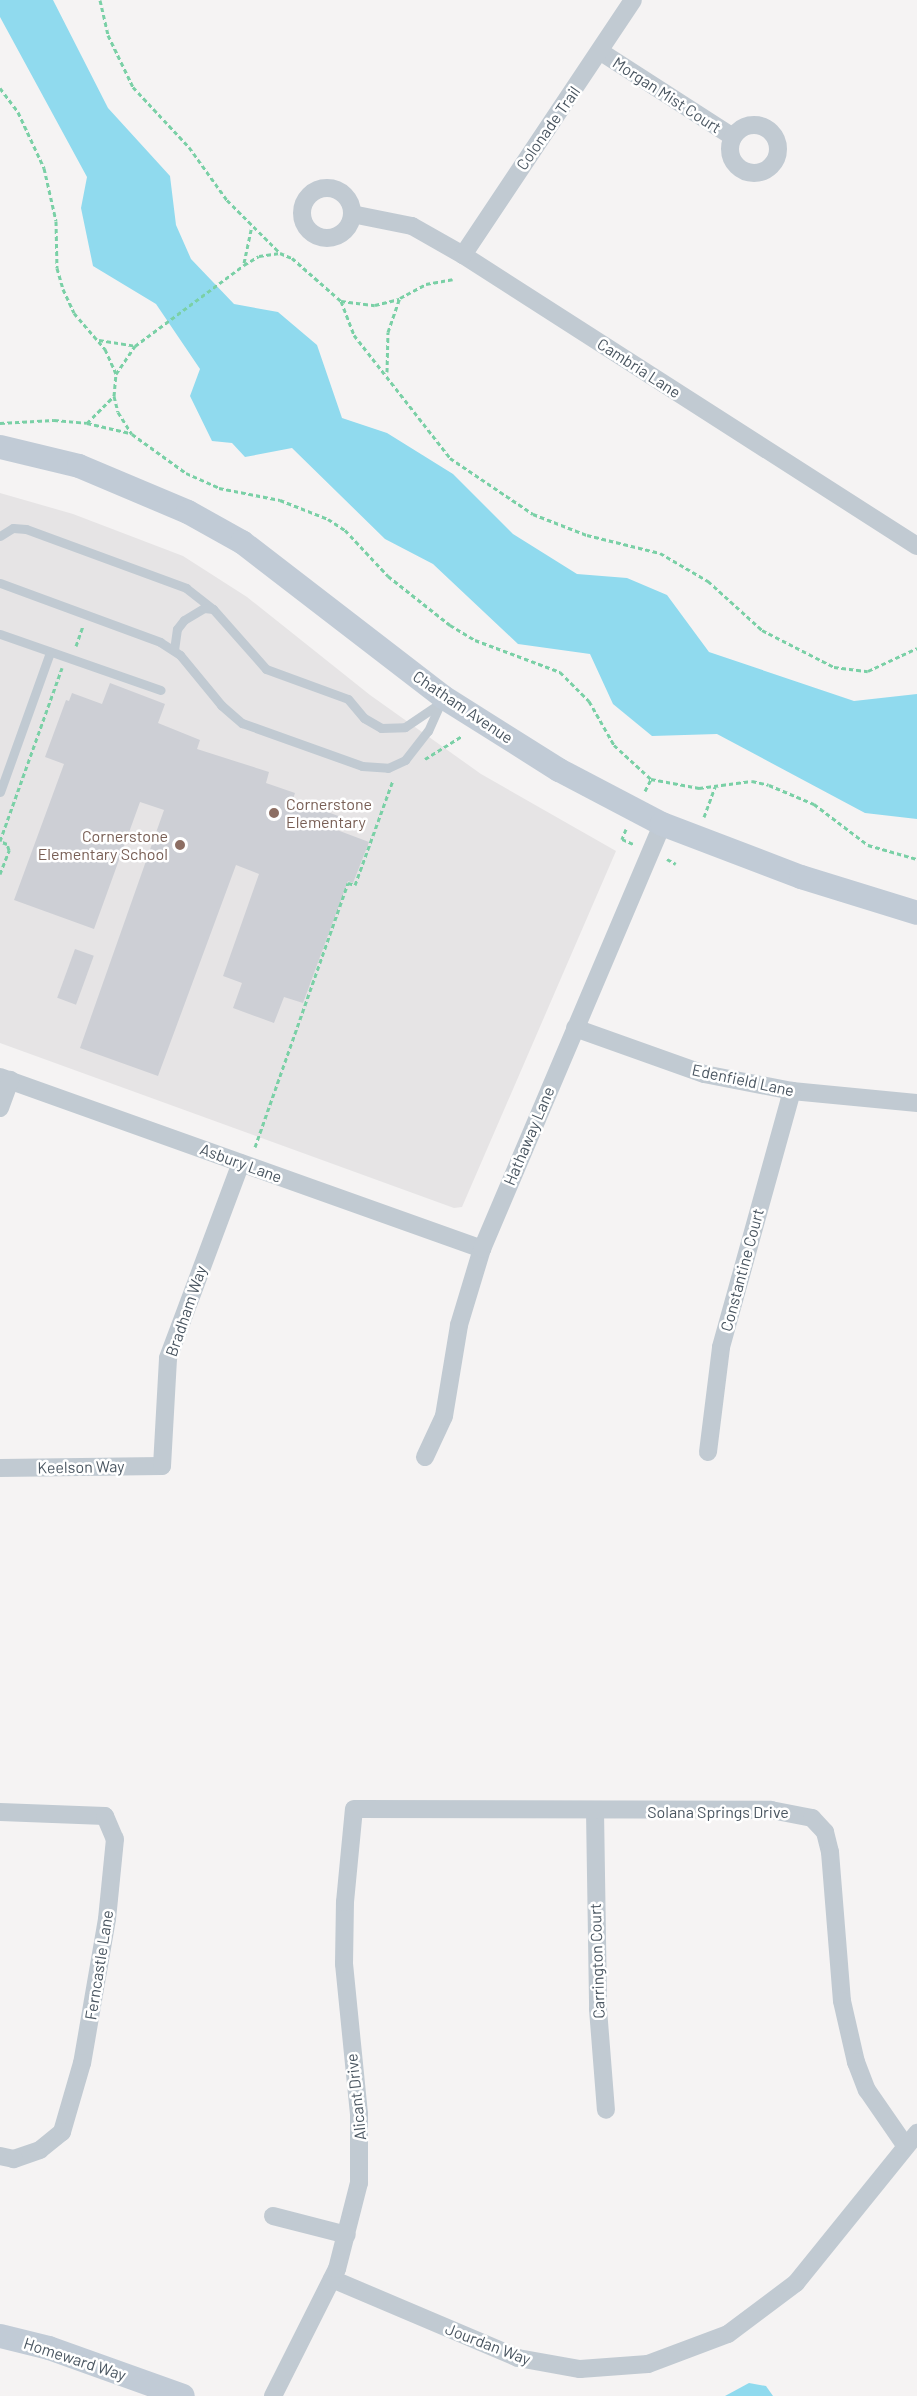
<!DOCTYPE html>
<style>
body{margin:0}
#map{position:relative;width:917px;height:2396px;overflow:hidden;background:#f5f3f3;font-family:Barlow,sans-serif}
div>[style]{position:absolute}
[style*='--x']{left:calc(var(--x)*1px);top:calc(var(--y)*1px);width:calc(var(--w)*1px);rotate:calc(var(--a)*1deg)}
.education>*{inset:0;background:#e6e4e5}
.water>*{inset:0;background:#90daee}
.building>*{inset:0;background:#cdcfd5;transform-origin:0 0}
.path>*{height:3px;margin-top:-1.5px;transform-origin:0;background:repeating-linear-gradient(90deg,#7ad0a6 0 4.5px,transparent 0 7.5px)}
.lane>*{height:9px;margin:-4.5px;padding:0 4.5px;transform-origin:4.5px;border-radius:4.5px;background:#c1cad2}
.street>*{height:18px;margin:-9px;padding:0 9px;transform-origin:9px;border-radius:9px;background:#c1cad2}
.street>.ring{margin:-9px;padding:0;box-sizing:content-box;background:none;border:18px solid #c1cad2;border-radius:50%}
.secondary>*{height:24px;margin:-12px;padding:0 12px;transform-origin:12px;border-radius:12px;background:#c1cbd6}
.dots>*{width:16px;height:16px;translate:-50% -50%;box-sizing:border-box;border:3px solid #fff;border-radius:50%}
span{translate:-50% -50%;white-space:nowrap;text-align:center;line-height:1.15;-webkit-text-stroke:5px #fff;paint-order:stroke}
.street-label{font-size:16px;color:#4a5661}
.education-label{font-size:16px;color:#785e54}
.left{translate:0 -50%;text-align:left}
.right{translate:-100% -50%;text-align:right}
</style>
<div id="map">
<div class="education">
<div style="clip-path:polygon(0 493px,73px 514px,183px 556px,247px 597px,370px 695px,481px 774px,616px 851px,462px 1207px,454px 1208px,0 1043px)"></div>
</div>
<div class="water">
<div style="clip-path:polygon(0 0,53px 0,108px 108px,170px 176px,176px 225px,191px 259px,234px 304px,278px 312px,317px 345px,342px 418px,387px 433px,453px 474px,513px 534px,577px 574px,627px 578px,667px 595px,709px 652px,854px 701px,917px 694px,917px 819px,865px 813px,717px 734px,652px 736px,613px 704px,590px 654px,518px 644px,433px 564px,385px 539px,292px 448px,245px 457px,232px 443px,212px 441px,190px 396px,200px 369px,156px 304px,93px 266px,81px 208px,87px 177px,0 17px)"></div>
<div style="clip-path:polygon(749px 2383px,766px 2386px,773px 2396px,725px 2396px)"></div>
</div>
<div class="building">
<div style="clip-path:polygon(110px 683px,165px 704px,158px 723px,200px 740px,197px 749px,269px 772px,266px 783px,295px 793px,293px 799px,341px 817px,337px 830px,369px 842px,353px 883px,348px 881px,303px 1003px,284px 997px,274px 1023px,233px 1008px,242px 983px,223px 976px,259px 874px,236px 865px,158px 1076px,80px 1048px,164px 810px,140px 802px,94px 929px,14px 900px,64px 764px,45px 757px,66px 700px,69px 701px,72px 693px,102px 704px)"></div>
<div style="left:75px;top:949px;width:20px;height:52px;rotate:20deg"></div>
</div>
<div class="path">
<div style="--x:100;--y:0;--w:36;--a:77"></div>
<div style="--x:108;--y:35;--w:58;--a:64.3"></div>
<div style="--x:133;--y:87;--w:82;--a:47"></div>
<div style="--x:189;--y:147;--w:65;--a:54.4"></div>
<div style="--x:227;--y:200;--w:75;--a:45"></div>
<div style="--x:0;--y:88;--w:30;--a:53"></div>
<div style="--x:18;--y:112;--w:62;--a:65.1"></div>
<div style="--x:44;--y:168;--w:54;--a:77.2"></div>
<div style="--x:56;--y:221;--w:47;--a:88.8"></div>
<div style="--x:57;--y:268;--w:22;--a:74"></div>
<div style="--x:63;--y:289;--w:26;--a:65"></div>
<div style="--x:74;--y:313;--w:48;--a:49.3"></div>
<div style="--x:105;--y:349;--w:27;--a:66"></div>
<div style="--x:244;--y:263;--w:35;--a:-78"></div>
<div style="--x:341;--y:301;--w:34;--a:7"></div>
<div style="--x:375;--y:305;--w:25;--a:-14"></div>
<div style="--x:99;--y:340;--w:36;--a:9"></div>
<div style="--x:387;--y:372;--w:40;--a:-88.6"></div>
<div style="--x:388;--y:332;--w:36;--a:-71"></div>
<div style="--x:400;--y:298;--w:30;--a:-28"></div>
<div style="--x:426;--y:284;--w:27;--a:-10"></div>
<div style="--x:114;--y:396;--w:16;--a:76"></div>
<div style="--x:118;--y:412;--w:26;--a:58"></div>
<div style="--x:132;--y:434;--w:67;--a:35.8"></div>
<div style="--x:186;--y:473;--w:36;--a:24"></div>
<div style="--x:219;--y:488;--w:62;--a:11.1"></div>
<div style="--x:280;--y:500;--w:52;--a:21.6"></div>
<div style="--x:328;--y:519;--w:20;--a:33"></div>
<div style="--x:345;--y:530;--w:63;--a:46.9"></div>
<div style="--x:388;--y:576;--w:79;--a:38.3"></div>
<div style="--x:450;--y:625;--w:29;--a:31"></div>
<div style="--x:475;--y:640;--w:91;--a:20.6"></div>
<div style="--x:560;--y:672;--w:41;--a:45"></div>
<div style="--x:589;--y:701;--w:51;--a:60.4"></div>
<div style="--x:614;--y:745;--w:50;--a:42.6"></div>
<div style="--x:651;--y:779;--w:49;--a:10.6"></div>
<div style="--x:699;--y:788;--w:53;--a:-7.5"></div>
<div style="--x:752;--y:781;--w:17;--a:13"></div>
<div style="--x:769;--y:785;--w:49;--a:22.9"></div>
<div style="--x:814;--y:804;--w:68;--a:37.2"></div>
<div style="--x:868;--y:845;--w:51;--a:15.9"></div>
<div style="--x:0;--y:423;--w:54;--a:-3.2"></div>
<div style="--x:54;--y:420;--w:33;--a:5"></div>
<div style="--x:87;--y:423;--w:38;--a:-45"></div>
<div style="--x:114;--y:396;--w:22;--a:-85"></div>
<div style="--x:116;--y:374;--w:34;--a:-56"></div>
<div style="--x:135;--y:346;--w:136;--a:-36.6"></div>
<div style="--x:244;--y:265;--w:17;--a:-31"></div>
<div style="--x:259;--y:256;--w:21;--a:-8"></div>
<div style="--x:280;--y:253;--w:13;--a:23"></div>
<div style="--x:292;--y:258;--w:65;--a:41.3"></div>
<div style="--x:341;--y:301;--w:36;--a:69"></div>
<div style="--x:354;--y:335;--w:156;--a:52"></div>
<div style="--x:450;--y:458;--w:100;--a:34"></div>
<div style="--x:533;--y:514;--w:58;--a:21.3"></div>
<div style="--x:587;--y:535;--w:75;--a:13.9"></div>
<div style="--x:660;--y:553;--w:56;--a:30.3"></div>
<div style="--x:708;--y:581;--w:73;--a:42.2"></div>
<div style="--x:762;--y:630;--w:81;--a:27.2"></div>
<div style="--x:834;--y:667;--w:34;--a:7"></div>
<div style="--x:868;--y:671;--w:54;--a:-25.1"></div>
<div style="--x:87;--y:423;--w:44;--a:13.1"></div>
<div style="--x:76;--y:646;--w:21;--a:-71"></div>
<div style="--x:425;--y:759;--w:44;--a:-31.9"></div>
<div style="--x:645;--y:791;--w:13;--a:-63"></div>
<div style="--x:704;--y:817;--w:32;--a:-70"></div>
<div style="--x:626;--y:829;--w:11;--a:112"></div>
<div style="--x:622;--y:839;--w:12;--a:24"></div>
<div style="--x:667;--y:859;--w:10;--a:29"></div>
<div style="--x:0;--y:874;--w:26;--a:-69"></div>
<div style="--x:9;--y:850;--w:6;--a:-108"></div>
<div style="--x:7;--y:844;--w:8;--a:-157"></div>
<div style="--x:0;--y:841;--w:184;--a:-70.3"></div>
<div style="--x:255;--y:1147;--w:280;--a:-70.6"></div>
<div style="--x:348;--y:883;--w:7;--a:16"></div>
<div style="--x:355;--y:885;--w:112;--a:-70.1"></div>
</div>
<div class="lane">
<div style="--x:0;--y:536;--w:15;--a:-32"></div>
<div style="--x:13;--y:528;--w:13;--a:4"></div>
<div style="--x:26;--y:529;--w:171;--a:20.2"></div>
<div style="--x:186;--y:588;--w:34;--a:38"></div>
<div style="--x:213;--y:609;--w:80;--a:48.5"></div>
<div style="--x:266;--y:669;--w:87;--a:20.1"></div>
<div style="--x:348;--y:699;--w:25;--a:50"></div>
<div style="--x:364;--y:718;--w:20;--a:30"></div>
<div style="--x:381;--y:728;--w:24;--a:-2"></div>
<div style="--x:405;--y:727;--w:37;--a:-34"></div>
<div style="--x:0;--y:583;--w:171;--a:20.2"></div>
<div style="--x:160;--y:642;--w:24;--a:33"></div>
<div style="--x:180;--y:655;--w:65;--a:50.6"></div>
<div style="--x:221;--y:705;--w:28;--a:41"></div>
<div style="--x:242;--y:723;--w:127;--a:19.7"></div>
<div style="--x:362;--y:766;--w:26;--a:4"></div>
<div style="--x:388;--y:768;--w:19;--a:-25"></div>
<div style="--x:405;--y:760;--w:37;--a:-52"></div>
<div style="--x:428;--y:731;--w:37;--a:-66"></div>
<div style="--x:0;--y:634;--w:170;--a:19.2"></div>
<div style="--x:174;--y:650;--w:21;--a:-82"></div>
<div style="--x:177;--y:629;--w:11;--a:-52"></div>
<div style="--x:184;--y:620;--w:23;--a:-31"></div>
<div style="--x:204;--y:608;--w:9;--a:6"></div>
<div style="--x:0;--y:792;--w:149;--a:-70.3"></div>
</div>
<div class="street">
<div style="--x:601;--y:52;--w:157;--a:32.8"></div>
<div class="ring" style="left:730px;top:125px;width:30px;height:30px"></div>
<div class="ring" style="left:302px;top:188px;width:32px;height:32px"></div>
<div style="--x:352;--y:214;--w:61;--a:11.3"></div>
<div style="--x:412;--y:226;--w:59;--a:29.6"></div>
<div style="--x:463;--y:255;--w:539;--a:32.66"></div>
<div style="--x:463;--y:255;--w:306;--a:-56.3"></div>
<div style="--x:575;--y:1028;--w:137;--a:19.6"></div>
<div style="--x:704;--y:1074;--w:90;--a:10.9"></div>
<div style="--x:792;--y:1091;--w:126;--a:5.5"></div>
<div style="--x:0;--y:1077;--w:512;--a:19.64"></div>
<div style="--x:0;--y:1108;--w:30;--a:-70"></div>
<div style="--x:708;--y:1452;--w:106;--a:-82.9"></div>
<div style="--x:721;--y:1347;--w:266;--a:-74.5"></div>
<div style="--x:425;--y:1457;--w:45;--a:-65.1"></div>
<div style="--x:444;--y:1416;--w:92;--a:-80.6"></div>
<div style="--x:459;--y:1325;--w:79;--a:-73.2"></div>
<div style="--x:482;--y:1249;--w:462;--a:-67"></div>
<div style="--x:0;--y:1468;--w:162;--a:-0.7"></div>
<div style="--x:162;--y:1466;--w:108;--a:-86.8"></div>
<div style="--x:168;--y:1358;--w:208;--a:-69.5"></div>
<div style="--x:595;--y:1811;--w:198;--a:89.1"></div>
<div style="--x:598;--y:2009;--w:101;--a:85.5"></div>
<div style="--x:0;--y:1812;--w:105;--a:2.2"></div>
<div style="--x:105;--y:1816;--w:25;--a:67"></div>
<div style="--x:115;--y:1839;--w:80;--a:95.7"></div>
<div style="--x:107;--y:1919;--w:146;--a:99.8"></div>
<div style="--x:82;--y:2063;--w:72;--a:106.2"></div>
<div style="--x:62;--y:2132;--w:28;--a:141"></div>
<div style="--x:40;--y:2150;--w:28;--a:161"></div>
<div style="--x:14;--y:2159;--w:14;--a:-168"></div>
<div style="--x:273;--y:2216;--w:76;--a:14.4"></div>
<div style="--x:332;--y:2279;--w:202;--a:23"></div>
<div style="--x:518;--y:2358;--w:63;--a:10.1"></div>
<div style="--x:580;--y:2369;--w:68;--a:-4.2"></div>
<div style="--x:648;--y:2364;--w:85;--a:-20.6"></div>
<div style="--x:728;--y:2334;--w:85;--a:-36.9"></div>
<div style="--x:796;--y:2283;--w:193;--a:-51.1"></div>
<div style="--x:273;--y:2396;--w:142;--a:-63.3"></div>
<div style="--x:337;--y:2269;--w:89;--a:-75.7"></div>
<div style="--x:359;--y:2183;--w:69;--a:-90"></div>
<div style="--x:359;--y:2114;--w:151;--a:-95.7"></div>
<div style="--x:344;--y:1964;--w:62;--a:-89.1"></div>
<div style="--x:345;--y:1902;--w:93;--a:-84.5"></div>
<div style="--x:354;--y:1809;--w:417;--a:0.1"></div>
<div style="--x:771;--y:1810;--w:42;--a:11"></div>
<div style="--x:812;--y:1818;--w:19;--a:47"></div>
<div style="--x:825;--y:1832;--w:21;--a:76"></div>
<div style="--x:830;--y:1852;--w:149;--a:85.4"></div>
<div style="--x:842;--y:2001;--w:63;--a:77.1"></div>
<div style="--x:856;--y:2062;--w:30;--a:69"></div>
<div style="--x:867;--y:2090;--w:67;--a:55.4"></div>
</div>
<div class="secondary">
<div style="--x:0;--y:447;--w:81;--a:13.5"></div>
<div style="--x:79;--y:466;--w:118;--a:22.9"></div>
<div style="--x:188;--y:512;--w:62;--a:29.1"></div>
<div style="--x:242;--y:542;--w:254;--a:37.6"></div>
<div style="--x:443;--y:697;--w:137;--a:32.2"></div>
<div style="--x:559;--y:770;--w:116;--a:27.7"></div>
<div style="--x:662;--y:824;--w:149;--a:20.9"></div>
<div style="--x:801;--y:877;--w:121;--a:17.2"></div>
<div style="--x:0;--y:2336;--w:50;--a:13.8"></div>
<div style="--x:49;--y:2348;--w:142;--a:19.7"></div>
</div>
<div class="dots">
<div style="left:274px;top:813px;background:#8d6e63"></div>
<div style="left:180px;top:845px;background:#8d6e63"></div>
</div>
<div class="street-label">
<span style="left:667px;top:95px;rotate:33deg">Morgan Mist Court</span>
<span style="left:548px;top:128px;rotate:-55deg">Colonade Trail</span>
<span style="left:639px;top:368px;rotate:33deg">Cambria Lane</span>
<span style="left:463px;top:707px;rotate:34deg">Chatham Avenue</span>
<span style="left:743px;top:1080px;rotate:12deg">Edenfield Lane</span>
<span style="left:529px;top:1136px;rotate:-67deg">Hathaway Lane</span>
<span style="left:241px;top:1163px;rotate:20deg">Asbury Lane</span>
<span style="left:742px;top:1270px;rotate:-75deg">Constantine Court</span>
<span style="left:186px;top:1311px;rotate:-71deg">Bradham Way</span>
<span style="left:81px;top:1467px;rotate:-1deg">Keelson Way</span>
<span style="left:718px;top:1812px">Solana Springs Drive</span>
<span style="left:597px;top:1961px;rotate:-92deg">Carrington Court</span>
<span style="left:99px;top:1965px;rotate:-81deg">Ferncastle Lane</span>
<span style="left:356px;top:2097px;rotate:-96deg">Alicant Drive</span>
<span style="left:488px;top:2344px;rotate:21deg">Jourdan Way</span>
<span style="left:75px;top:2359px;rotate:18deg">Homeward Way</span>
</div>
<div class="education-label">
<span class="left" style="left:286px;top:813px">Cornerstone<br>Elementary</span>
<span class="right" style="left:168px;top:845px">Cornerstone<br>Elementary School</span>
</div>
</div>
